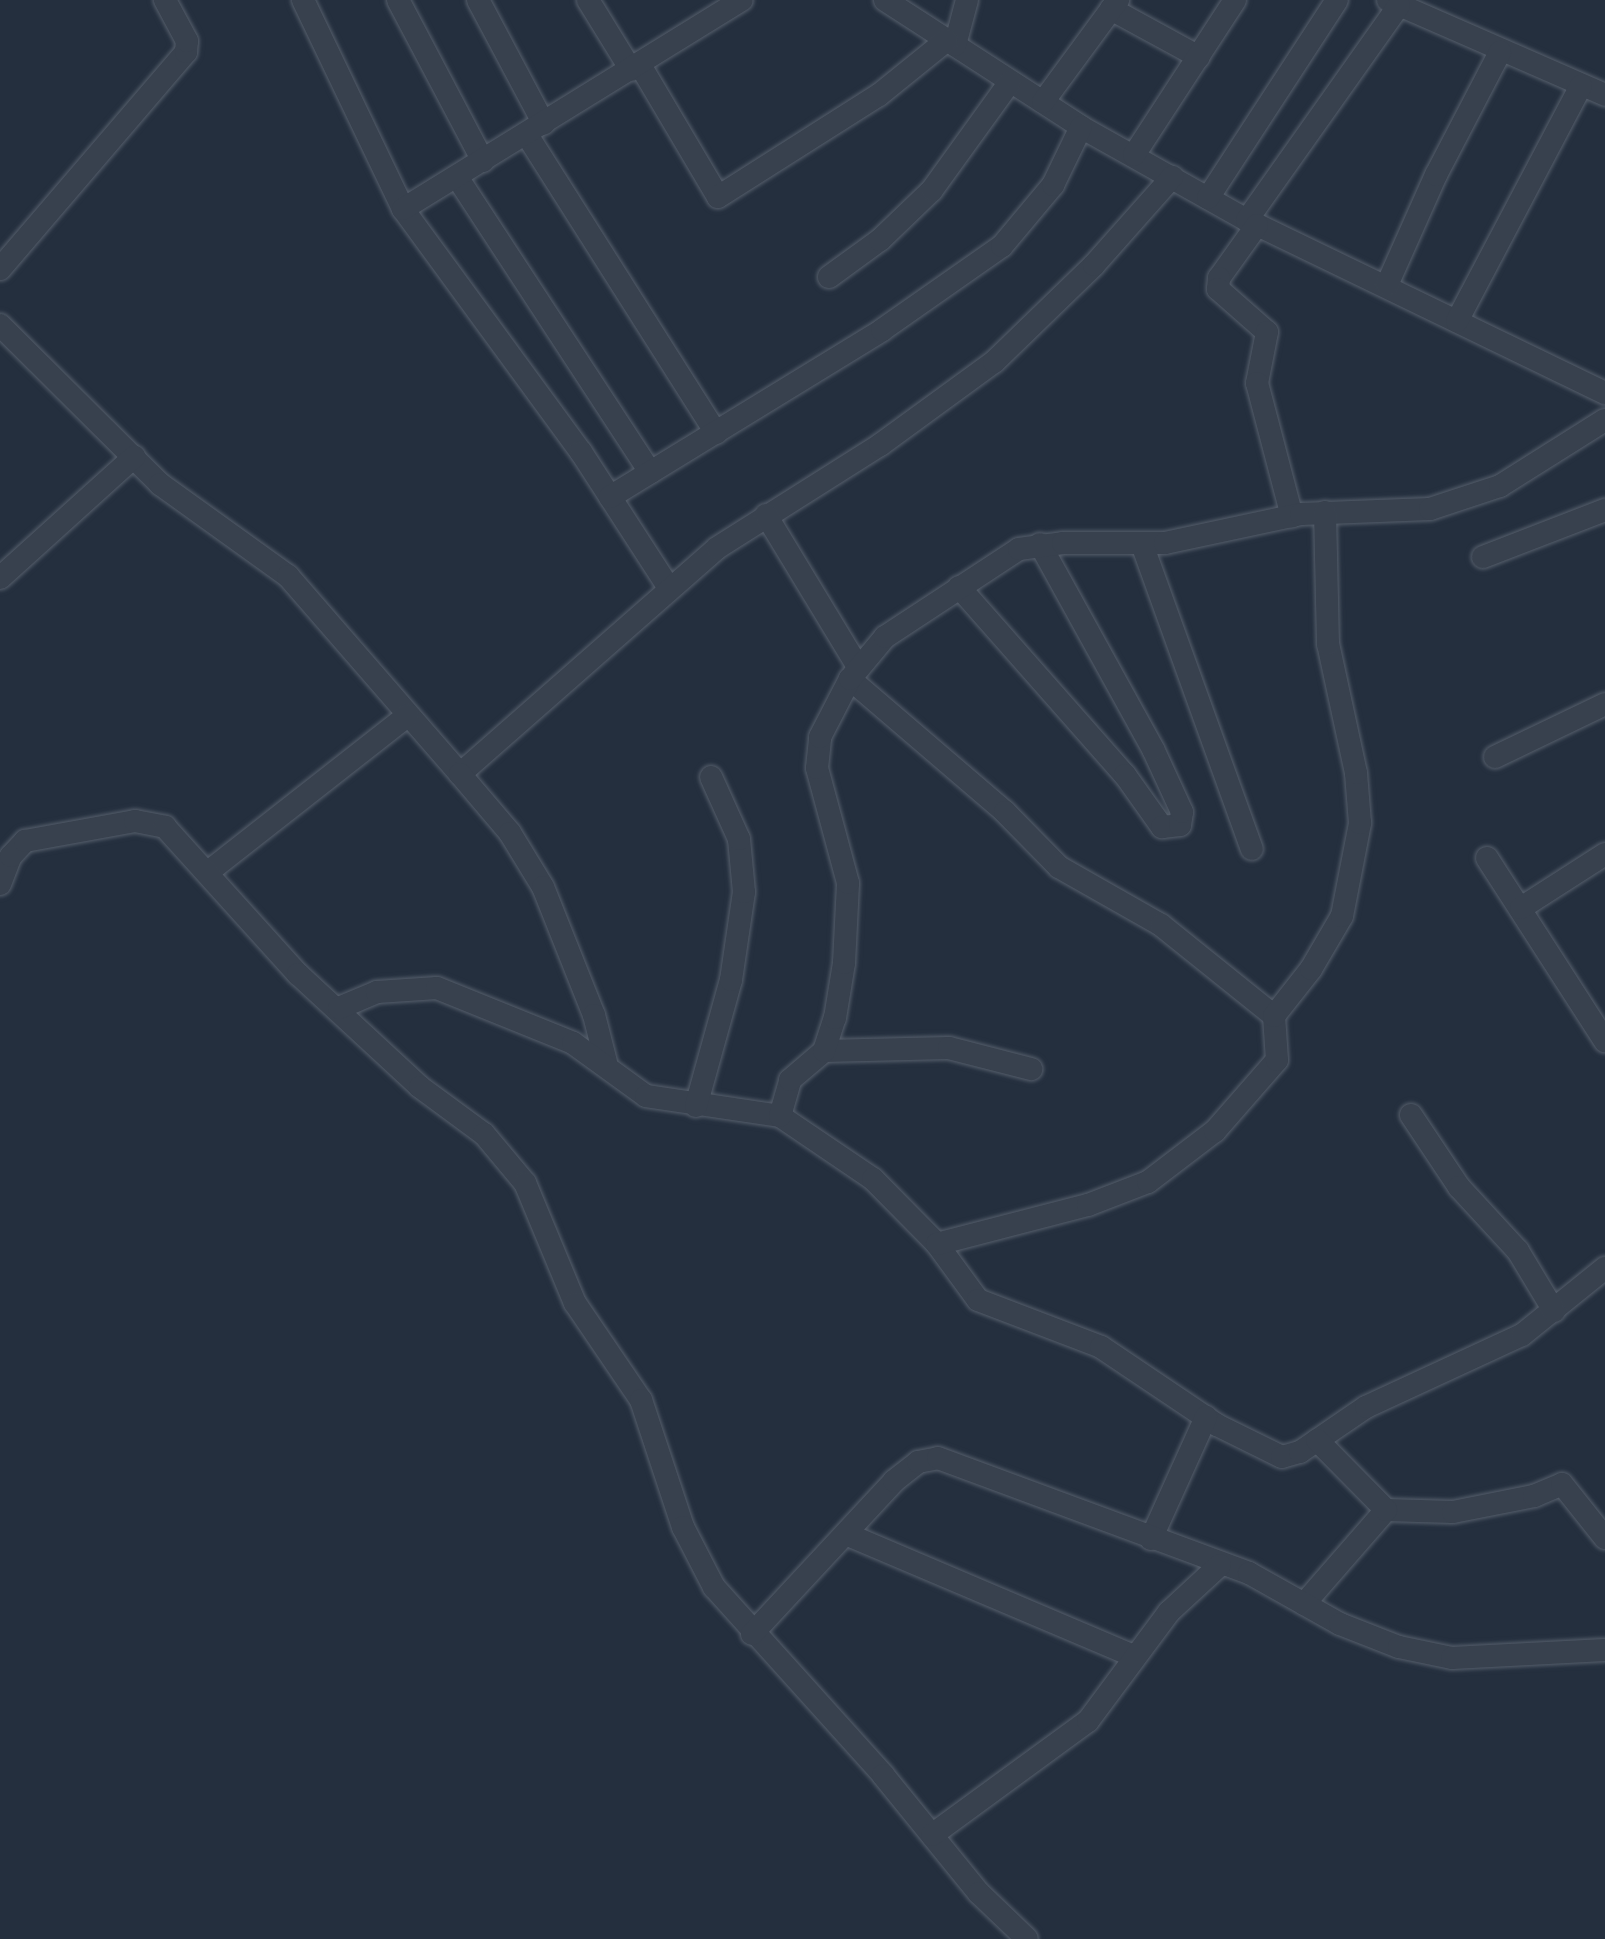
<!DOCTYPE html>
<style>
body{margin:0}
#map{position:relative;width:1605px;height:1939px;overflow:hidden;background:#242f3e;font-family:"Archivo Narrow",sans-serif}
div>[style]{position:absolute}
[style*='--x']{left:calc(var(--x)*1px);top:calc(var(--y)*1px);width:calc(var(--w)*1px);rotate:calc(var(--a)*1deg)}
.roads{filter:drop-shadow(0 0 2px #565f6c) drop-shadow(0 0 2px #565f6c)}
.minor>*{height:22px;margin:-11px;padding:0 11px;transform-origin:11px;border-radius:11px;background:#38414e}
span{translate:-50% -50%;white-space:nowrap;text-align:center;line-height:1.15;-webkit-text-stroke:6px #1d2633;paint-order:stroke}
</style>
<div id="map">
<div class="roads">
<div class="minor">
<div style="--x:303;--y:0;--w:232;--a:64.4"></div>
<div style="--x:403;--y:209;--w:301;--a:53.8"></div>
<div style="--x:581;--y:452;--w:162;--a:57.1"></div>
<div style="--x:398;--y:0;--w:182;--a:62.2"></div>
<div style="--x:478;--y:0;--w:140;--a:62"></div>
<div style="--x:588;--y:0;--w:82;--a:58.4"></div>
<div style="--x:885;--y:0;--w:234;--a:32.9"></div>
<div style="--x:1081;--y:127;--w:190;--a:29.3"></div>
<div style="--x:1247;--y:220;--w:398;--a:25.8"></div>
<div style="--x:1388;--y:0;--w:237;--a:23.6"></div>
<div style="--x:1111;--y:9;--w:100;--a:28.6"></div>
<div style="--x:955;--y:45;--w:47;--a:-75.1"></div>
<div style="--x:640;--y:65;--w:153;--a:59.4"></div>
<div style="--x:718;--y:197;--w:191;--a:-32.4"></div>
<div style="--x:879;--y:95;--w:87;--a:-39"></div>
<div style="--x:1043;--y:102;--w:127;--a:-53.7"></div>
<div style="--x:527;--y:135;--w:353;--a:57.6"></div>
<div style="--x:1134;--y:155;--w:185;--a:-56.9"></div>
<div style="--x:457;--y:177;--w:353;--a:56.8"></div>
<div style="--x:1208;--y:198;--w:236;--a:-56.9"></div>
<div style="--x:403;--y:209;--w:398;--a:-31.7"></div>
<div style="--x:1247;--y:220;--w:263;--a:-54.7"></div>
<div style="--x:1257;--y:225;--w:65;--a:125.6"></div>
<div style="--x:1219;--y:278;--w:11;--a:95"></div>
<div style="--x:1218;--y:289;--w:65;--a:41.3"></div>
<div style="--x:1267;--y:332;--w:52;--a:101.1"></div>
<div style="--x:1257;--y:383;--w:138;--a:75.3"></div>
<div style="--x:0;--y:269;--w:286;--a:-49.4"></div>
<div style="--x:186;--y:52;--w:11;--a:-85"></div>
<div style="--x:187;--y:41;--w:47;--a:-118.2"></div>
<div style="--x:829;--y:277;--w:63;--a:-36"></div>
<div style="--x:880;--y:240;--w:72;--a:-43.9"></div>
<div style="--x:932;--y:190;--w:133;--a:-54.2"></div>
<div style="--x:1387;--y:285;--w:120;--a:-66"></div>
<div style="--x:1436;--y:175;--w:139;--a:-62.5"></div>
<div style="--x:1457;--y:321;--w:266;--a:-62.2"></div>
<div style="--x:0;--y:325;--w:226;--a:44.8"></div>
<div style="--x:160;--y:484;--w:158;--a:35.7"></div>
<div style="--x:288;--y:576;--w:262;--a:49"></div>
<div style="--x:460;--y:774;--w:342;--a:-41.3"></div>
<div style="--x:717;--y:548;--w:193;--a:-32.3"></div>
<div style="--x:880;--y:445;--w:141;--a:-36.1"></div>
<div style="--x:994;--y:362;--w:139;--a:-44.1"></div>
<div style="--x:1094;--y:265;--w:118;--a:-48.4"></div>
<div style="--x:610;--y:497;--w:319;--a:-31.5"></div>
<div style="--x:882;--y:330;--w:146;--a:-35"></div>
<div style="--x:1002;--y:246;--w:80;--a:-50.1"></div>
<div style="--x:1053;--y:185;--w:64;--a:-64.2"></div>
<div style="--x:766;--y:515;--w:178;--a:58.8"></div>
<div style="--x:1142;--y:544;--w:324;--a:70.2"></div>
<div style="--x:1483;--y:557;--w:131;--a:-21.1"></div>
<div style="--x:0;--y:578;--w:181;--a:-42.1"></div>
<div style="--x:959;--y:587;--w:251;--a:48.6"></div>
<div style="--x:1125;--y:775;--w:64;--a:54.6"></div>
<div style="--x:1162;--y:827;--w:18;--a:-6"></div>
<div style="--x:1180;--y:825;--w:13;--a:-81"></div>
<div style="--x:1182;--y:812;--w:69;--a:-114.7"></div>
<div style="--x:1153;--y:749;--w:234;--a:-118.9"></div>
<div style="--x:850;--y:679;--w:204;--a:40.6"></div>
<div style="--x:1005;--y:812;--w:77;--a:45.5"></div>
<div style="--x:1059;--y:867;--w:117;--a:29.6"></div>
<div style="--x:1161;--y:925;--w:145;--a:38.8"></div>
<div style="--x:1495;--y:757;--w:122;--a:-25.7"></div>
<div style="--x:460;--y:774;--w:77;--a:49.7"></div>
<div style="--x:510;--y:833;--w:63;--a:58.6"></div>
<div style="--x:543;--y:887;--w:138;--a:68.3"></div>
<div style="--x:594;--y:1015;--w:49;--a:75.7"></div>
<div style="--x:1487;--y:858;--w:218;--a:57.2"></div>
<div style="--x:208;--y:872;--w:254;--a:-38.1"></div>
<div style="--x:0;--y:884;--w:30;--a:-69"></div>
<div style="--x:11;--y:856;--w:21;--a:-47"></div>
<div style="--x:25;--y:841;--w:112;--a:-10.3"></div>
<div style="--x:135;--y:821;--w:31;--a:11"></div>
<div style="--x:165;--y:827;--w:198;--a:47.9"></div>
<div style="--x:298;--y:974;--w:166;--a:42.8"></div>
<div style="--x:420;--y:1087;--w:79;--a:36.3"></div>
<div style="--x:484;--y:1134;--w:64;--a:50.1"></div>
<div style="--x:525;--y:1183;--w:130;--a:67.4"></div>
<div style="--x:575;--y:1303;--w:117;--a:55.8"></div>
<div style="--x:641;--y:1400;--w:134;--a:71.7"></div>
<div style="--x:683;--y:1527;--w:68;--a:62.7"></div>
<div style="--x:714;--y:1587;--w:253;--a:48"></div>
<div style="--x:883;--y:1775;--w:152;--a:50.9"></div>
<div style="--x:979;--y:1893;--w:66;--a:43.8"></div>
<div style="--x:1521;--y:908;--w:100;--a:-32.7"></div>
<div style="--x:339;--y:1008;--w:41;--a:-22.8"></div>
<div style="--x:377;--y:992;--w:60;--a:-3.8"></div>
<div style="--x:437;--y:988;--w:147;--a:22"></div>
<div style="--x:573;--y:1043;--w:90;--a:36"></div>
<div style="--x:646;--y:1096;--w:135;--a:8.5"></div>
<div style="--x:780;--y:1116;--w:112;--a:34.1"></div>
<div style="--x:873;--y:1179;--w:91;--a:45.4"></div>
<div style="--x:937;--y:1244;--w:69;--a:53.8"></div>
<div style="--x:978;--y:1300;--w:132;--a:20.9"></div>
<div style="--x:1101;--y:1347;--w:140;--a:33.9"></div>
<div style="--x:1217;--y:1425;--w:72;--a:26.2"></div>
<div style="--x:1282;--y:1457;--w:19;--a:-16"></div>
<div style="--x:1300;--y:1452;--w:80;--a:-34.3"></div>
<div style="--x:1366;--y:1407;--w:172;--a:-24.8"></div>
<div style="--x:1522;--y:1335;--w:107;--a:-38.9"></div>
<div style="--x:824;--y:1051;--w:125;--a:-1.4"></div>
<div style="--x:949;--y:1048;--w:85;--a:14.4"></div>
<div style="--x:696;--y:1106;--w:131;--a:-74.5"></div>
<div style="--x:731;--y:980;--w:89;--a:-81.6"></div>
<div style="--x:744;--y:892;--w:53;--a:-95.4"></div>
<div style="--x:739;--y:839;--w:68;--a:-114.3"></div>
<div style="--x:1411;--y:1115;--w:87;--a:56.3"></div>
<div style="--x:1459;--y:1187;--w:87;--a:47.3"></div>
<div style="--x:1518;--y:1251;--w:70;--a:59"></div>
<div style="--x:780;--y:1116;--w:37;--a:-74"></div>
<div style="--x:790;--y:1080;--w:45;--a:-40.5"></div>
<div style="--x:824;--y:1051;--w:35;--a:-72"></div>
<div style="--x:835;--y:1018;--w:56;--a:-80.7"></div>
<div style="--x:844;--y:963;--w:80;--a:-87.1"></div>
<div style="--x:848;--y:883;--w:119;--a:-105.1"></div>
<div style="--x:817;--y:768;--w:31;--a:-84"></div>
<div style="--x:820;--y:737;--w:65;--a:-62.7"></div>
<div style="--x:850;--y:679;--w:55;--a:-50.2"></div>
<div style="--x:885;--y:637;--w:160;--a:-33.3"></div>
<div style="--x:1019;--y:549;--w:44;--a:-7.8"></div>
<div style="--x:1063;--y:543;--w:102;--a:0"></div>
<div style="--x:1165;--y:543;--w:139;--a:-12"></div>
<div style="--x:1301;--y:514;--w:129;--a:-2.2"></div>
<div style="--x:1430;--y:509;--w:74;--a:-18.2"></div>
<div style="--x:1500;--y:486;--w:124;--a:-32.2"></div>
<div style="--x:937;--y:1244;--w:156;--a:-14.5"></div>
<div style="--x:1088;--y:1205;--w:64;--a:-21"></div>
<div style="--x:1148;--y:1182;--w:84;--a:-37.3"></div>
<div style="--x:1215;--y:1131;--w:94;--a:-48.9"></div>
<div style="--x:1277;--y:1060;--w:44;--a:-93.9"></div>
<div style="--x:1274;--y:1016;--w:60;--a:-51.8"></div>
<div style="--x:1311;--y:969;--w:61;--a:-59.7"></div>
<div style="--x:1342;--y:916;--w:95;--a:-79"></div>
<div style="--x:1360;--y:823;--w:50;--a:-94.6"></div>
<div style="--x:1356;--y:773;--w:132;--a:-102.2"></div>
<div style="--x:1328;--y:644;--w:132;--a:-91.3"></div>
<div style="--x:1386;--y:1510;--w:67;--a:1.7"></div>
<div style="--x:1453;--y:1512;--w:83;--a:-11.2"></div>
<div style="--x:1534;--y:1496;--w:30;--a:-23"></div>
<div style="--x:1562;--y:1484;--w:69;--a:51.5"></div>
<div style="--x:846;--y:1534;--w:312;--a:23"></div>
<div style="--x:1151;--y:1539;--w:134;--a:-65.7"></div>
<div style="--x:1304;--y:1604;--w:125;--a:-48.9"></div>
<div style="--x:1386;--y:1510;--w:98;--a:-134.6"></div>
<div style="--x:752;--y:1634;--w:209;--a:-47.1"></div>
<div style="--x:894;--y:1481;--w:31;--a:-38"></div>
<div style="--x:918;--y:1462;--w:20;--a:-11"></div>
<div style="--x:938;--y:1458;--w:332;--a:20.3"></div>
<div style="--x:1249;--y:1573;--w:104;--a:29.3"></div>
<div style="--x:1340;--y:1624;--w:63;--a:21.3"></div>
<div style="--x:1399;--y:1647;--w:54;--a:11.7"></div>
<div style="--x:1452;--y:1658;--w:153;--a:-3"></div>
<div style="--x:932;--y:1835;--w:193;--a:-36.2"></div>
<div style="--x:1088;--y:1721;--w:136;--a:-53.4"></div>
<div style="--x:1169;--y:1612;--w:69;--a:-42.7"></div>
</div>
</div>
</div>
